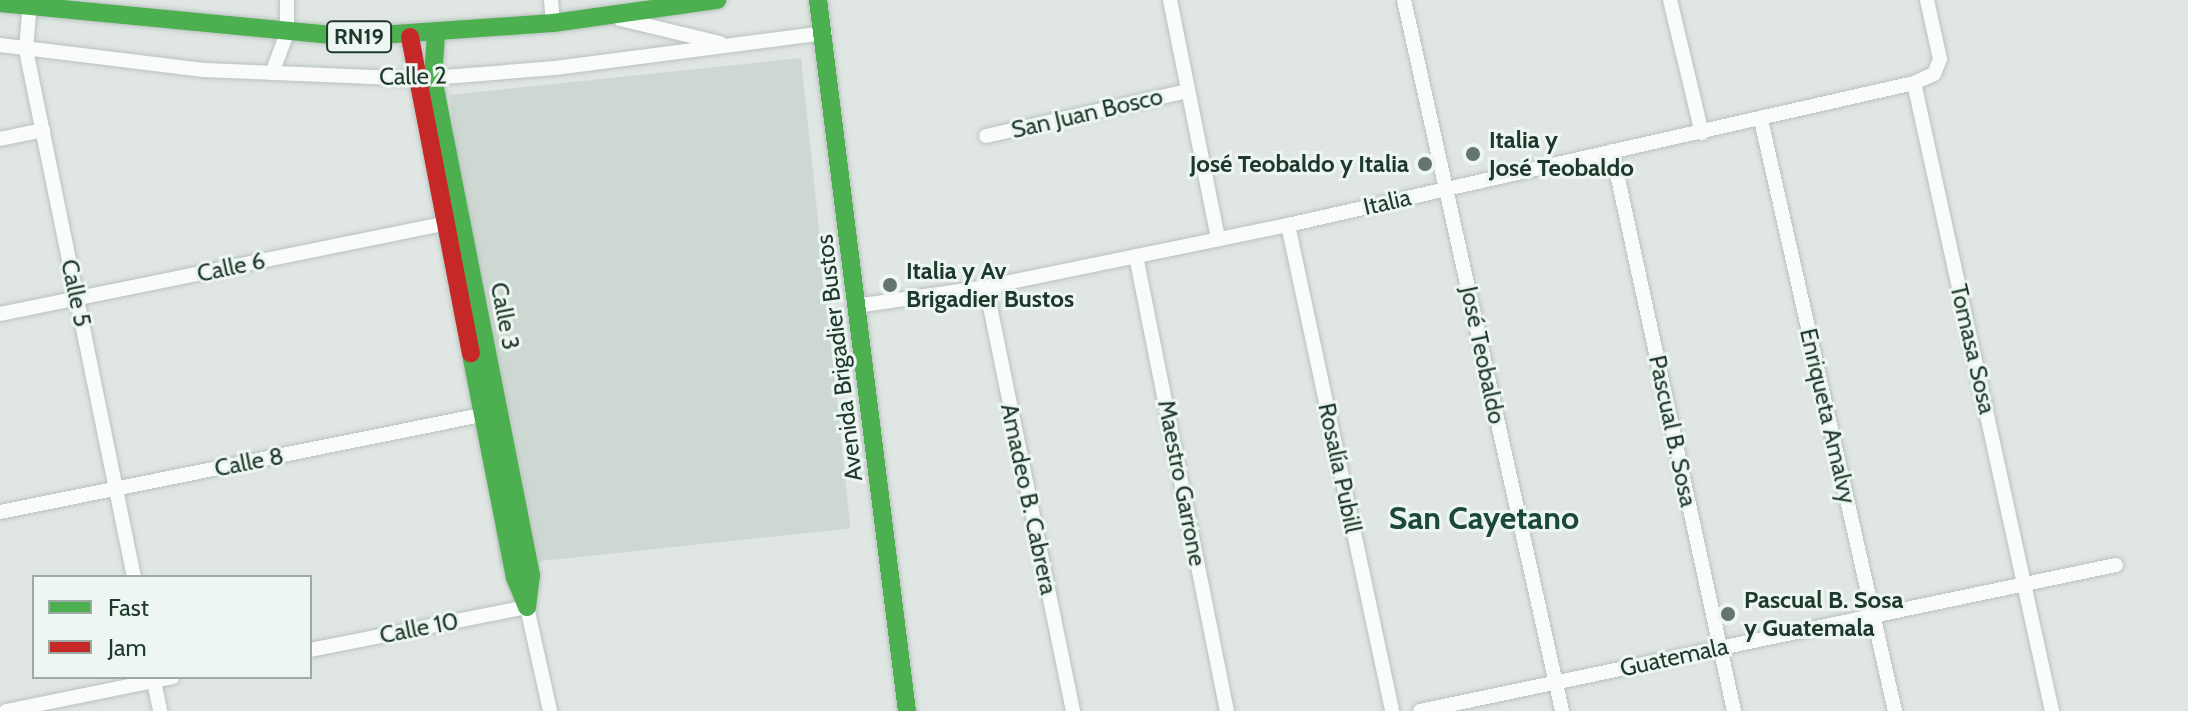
<!DOCTYPE html>
<meta charset="utf-8">
<style>
body{margin:0}
#map{position:relative;width:2188px;height:711px;overflow:hidden;background:#e0e6e3;font-family:Cabin,sans-serif}
div>[style]{position:absolute}
[style*='--x']{left:calc(var(--x)*1px);top:calc(var(--y)*1px);width:calc(var(--w)*1px);rotate:calc(var(--a)*1deg)}
.built>*{inset:0;background:#ced8d2;transform-origin:0 0}
.roads{filter:drop-shadow(0 0 2px #b9c3be) drop-shadow(0 0 2px #b9c3be)}
.street>*{height:14px;margin:-7px;padding:0 7px;transform-origin:7px;border-radius:7px;background:#fafbfb}
.fast>*{height:18px;margin:-9px;padding:0 9px;transform-origin:9px;border-radius:9px;background:#4caf50}
.jam>*{height:18px;margin:-9px;padding:0 9px;transform-origin:9px;border-radius:9px;background:#c62828}
.dots>*{width:22px;height:22px;translate:-50% -50%;box-sizing:border-box;border:4px solid #edf6f0;border-radius:50%}
span{translate:-50% -50%;white-space:nowrap;text-align:center;line-height:1.15;-webkit-text-stroke:6px #edf6f0;paint-order:stroke}
.shield-label span{padding:2px 6px;background:#edf6f0;border:2px solid;border-radius:6px;-webkit-text-stroke-width:0}
.shield-label{font-size:22px;color:#1f382d;font-weight:700}
.street-label{font-size:24px;color:#1f382d}
.poi-label{font-size:24px;color:#1f382d;font-weight:700}
.left{translate:0 -50%;text-align:left}
.right{translate:-100% -50%;text-align:right}
.district-label{font-size:32px;color:#1c4937;font-weight:700}
.legend{position:absolute;left:32px;top:575px;width:280px;height:104px;box-sizing:border-box;background:#edf6f0;border:2px solid #9baaa2;margin:0;padding:10px 14px;list-style:none;font-size:24px;color:#1f382d}
.legend li{display:flex;align-items:center;gap:16px;height:40px}
.legend b{width:40px;border:2px solid #9baaa2}
</style>
<div id="map">
<div class="built">
<div style="left:801px;top:58px;width:473px;height:353px;rotate:84deg"></div>
</div>
<div class="roads">
<div class="street">
<div style="--x:551;--y:0;--w:23;--a:85"></div>
<div style="--x:1170;--y:0;--w:244;--a:78.6"></div>
<div style="--x:1404;--y:0;--w:728;--a:77.47"></div>
<div style="--x:1670;--y:0;--w:137;--a:76.5"></div>
<div style="--x:1927;--y:0;--w:60;--a:77.6"></div>
<div style="--x:1940;--y:59;--w:16;--a:112"></div>
<div style="--x:1934;--y:74;--w:22;--a:156"></div>
<div style="--x:1914;--y:83;--w:643;--a:77.61"></div>
<div style="--x:30;--y:1;--w:49;--a:94.7"></div>
<div style="--x:26;--y:50;--w:538;--a:78.42"></div>
<div style="--x:620;--y:19;--w:103;--a:13.5"></div>
<div style="--x:0;--y:45;--w:207;--a:7"></div>
<div style="--x:205;--y:70;--w:214;--a:2.4"></div>
<div style="--x:419;--y:79;--w:136;--a:-4.6"></div>
<div style="--x:555;--y:68;--w:272;--a:-7.4"></div>
<div style="--x:272;--y:73;--w:43;--a:-69.4"></div>
<div style="--x:287;--y:33;--w:33;--a:-90"></div>
<div style="--x:1761;--y:120;--w:606;--a:77.23"></div>
<div style="--x:986;--y:136;--w:207;--a:-12.6"></div>
<div style="--x:0;--y:139;--w:44;--a:-11.8"></div>
<div style="--x:1612;--y:151;--w:573;--a:77.71"></div>
<div style="--x:1288;--y:225;--w:497;--a:77.9"></div>
<div style="--x:1136;--y:256;--w:464;--a:78.7"></div>
<div style="--x:986;--y:287;--w:433;--a:78.4"></div>
<div style="--x:856;--y:306;--w:131;--a:-8.3"></div>
<div style="--x:986;--y:287;--w:308;--a:-11.6"></div>
<div style="--x:1288;--y:225;--w:642;--a:-12.78"></div>
<div style="--x:0;--y:314;--w:463;--a:-11.5"></div>
<div style="--x:0;--y:512;--w:501;--a:-11.4"></div>
<div style="--x:310;--y:650;--w:221;--a:-11.2"></div>
<div style="--x:527;--y:607;--w:107;--a:77.5"></div>
<div style="--x:153;--y:677;--w:35;--a:78"></div>
<div style="--x:6;--y:711;--w:170;--a:-11.5"></div>
<div style="--x:1420;--y:711;--w:711;--a:-11.85"></div>
</div>
<div class="fast">
<div style="--x:818;--y:0;--w:717;--a:82.87"></div>
<div style="--x:0;--y:3;--w:354;--a:5.5"></div>
<div style="--x:352;--y:37;--w:201;--a:-4"></div>
<div style="--x:553;--y:23;--w:166;--a:-8"></div>
<div style="--x:436;--y:34;--w:44;--a:93.9"></div>
<div style="--x:433;--y:78;--w:507;--a:78.85"></div>
<div style="--x:531;--y:575;--w:32;--a:97"></div>
<div style="--x:527;--y:607;--w:31;--a:-112"></div>
<div style="--x:515;--y:578;--w:229;--a:-101.1"></div>
</div>
<div class="jam">
<div style="--x:410;--y:37;--w:322;--a:79.1"></div>
</div>
</div>
<div class="dots">
<div style="left:1473px;top:154px;background:#63756d"></div>
<div style="left:1425px;top:164px;background:#63756d"></div>
<div style="left:890px;top:285px;background:#63756d"></div>
<div style="left:1728px;top:614px;background:#63756d"></div>
</div>
<div class="shield-label">
<span style="left:359px;top:37px">RN19</span>
</div>
<div class="street-label">
<span style="left:413px;top:76px;rotate:-1deg">Calle 2</span>
<span style="left:1087px;top:113px;rotate:-13deg">San Juan Bosco</span>
<span style="left:1387px;top:202px;rotate:-13deg">Italia</span>
<span style="left:231px;top:267px;rotate:-12deg">Calle 6</span>
<span style="left:76px;top:293px;rotate:78deg">Calle 5</span>
<span style="left:505px;top:316px;rotate:79deg">Calle 3</span>
<span style="left:1973px;top:349px;rotate:77deg">Tomasa Sosa</span>
<span style="left:1483px;top:355px;rotate:78deg">José Teobaldo</span>
<span style="left:839px;top:358px;rotate:-97deg">Avenida Brigadier Bustos</span>
<span style="left:1828px;top:416px;rotate:77deg">Enriqueta Amalvy</span>
<span style="left:1673px;top:431px;rotate:78deg">Pascual B. Sosa</span>
<span style="left:249px;top:462px;rotate:-11deg">Calle 8</span>
<span style="left:1340px;top:468px;rotate:78deg">Rosalía Pubill</span>
<span style="left:1182px;top:483px;rotate:79deg">Maestro Garrone</span>
<span style="left:1029px;top:499px;rotate:78deg">Amadeo B. Cabrera</span>
<span style="left:419px;top:628px;rotate:-11deg">Calle 10</span>
<span style="left:1674px;top:657px;rotate:-12deg">Guatemala</span>
</div>
<div class="poi-label">
<span class="left" style="left:1489px;top:154px">Italia y<br>José Teobaldo</span>
<span class="right" style="left:1409px;top:164px">José Teobaldo y Italia</span>
<span class="left" style="left:906px;top:285px">Italia y Av<br>Brigadier Bustos</span>
<span class="left" style="left:1744px;top:614px">Pascual B. Sosa<br>y Guatemala</span>
</div>
<div class="district-label">
<span style="left:1484px;top:518px">San Cayetano</span>
</div>
<ul class="legend">
<li><b style="height:10px;background:#4caf50"></b>Fast</li>
<li><b style="height:10px;background:#c62828"></b>Jam</li>
</ul>
</div>
